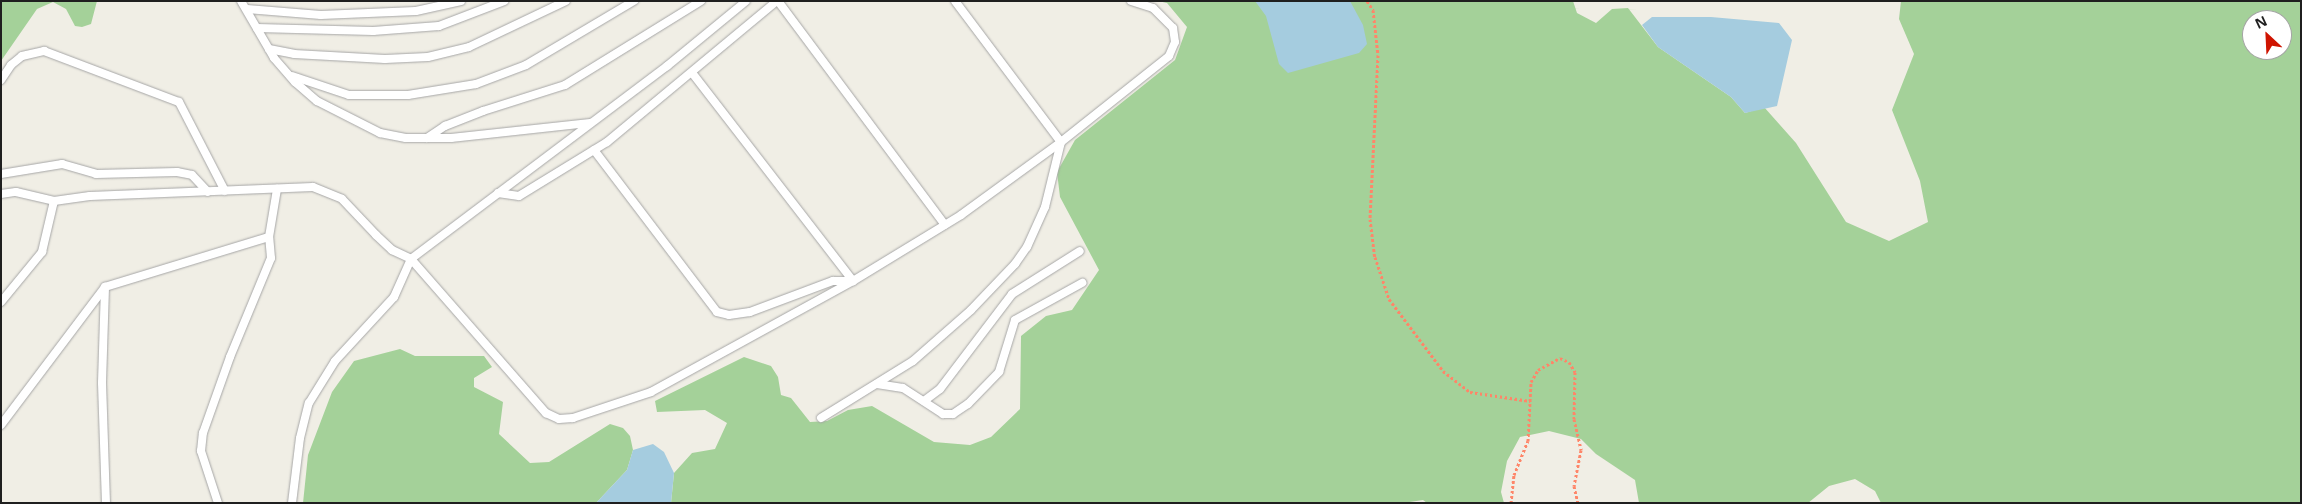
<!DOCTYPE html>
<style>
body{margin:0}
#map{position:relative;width:2302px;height:504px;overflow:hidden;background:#f0eee5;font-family:"Open Sans",sans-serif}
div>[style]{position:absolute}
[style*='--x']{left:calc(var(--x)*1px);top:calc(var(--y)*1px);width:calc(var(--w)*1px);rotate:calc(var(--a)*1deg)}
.forest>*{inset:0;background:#a4d199}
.water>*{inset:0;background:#a5ccdf}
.path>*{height:3px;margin-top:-1.5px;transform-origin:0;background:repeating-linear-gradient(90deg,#fe8669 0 2.5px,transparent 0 5px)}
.roads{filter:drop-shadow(0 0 1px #a6a6a6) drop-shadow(0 0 1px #a6a6a6)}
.lane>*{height:8px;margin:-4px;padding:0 4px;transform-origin:4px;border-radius:4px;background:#fff}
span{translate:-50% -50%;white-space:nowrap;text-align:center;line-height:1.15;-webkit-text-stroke:4px #fff;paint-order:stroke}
.frame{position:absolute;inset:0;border:2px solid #1f1f1f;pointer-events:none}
.north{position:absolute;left:2242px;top:10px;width:50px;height:50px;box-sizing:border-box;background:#fff;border:1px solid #a5a5a5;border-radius:50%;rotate:335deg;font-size:14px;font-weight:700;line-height:20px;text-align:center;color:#1f1f1f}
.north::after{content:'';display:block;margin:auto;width:18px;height:22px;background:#cf1400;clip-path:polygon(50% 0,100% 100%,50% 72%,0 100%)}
</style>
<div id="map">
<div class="forest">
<div style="clip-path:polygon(1px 1px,97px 1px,91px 24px,82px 27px,75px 26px,66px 9px,53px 2px,37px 9px,1px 61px)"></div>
<div style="clip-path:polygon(evenodd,1158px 1px,1573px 1px,1577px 13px,1596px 23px,1612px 9px,1628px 8px,1658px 47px,1731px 97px,1745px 113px,1764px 107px,1796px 143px,1846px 222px,1889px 241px,1928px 222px,1920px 181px,1892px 110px,1914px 54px,1899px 19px,1901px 1px,2301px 1px,2301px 503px,1881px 503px,1875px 491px,1855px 479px,1829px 486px,1808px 503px,1639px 503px,1635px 480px,1596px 454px,1581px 439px,1549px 431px,1520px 437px,1507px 461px,1501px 492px,1504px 503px,1427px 503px,1423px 500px,1403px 503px,671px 503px,674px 473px,692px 453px,715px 449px,727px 423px,705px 410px,657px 412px,655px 401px,744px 357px,771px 366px,778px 377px,781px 395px,791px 398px,810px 422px,827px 421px,848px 410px,872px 406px,934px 442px,970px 445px,991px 437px,1020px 409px,1021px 336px,1046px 316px,1072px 310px,1099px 270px,1060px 197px,1057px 172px,1075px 140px,1175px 60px,1187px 27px,1167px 3px,1158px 1px,2252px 20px,2282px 20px,2282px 50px,2252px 50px,2252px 20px)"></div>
<div style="clip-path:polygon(400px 349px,415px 356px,484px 356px,492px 367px,474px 378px,474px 387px,503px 402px,499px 434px,530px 463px,549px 462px,610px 424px,623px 428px,630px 436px,633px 450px,627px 470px,596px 503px,303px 503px,308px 455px,332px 392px,354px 361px)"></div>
</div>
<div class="water">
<div style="clip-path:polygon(1255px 1px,1350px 1px,1363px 25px,1367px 44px,1359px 53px,1288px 73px,1279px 64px,1266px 16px)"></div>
<div style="clip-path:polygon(1652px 17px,1711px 17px,1779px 23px,1792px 40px,1777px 106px,1745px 113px,1731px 97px,1658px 47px,1642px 25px)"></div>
<div style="clip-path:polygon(653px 444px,664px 452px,674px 473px,671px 503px,596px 503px,627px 470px,633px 450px)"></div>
</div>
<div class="path">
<div style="--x:1367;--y:1;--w:11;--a:56"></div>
<div style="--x:1373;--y:10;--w:45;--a:83.7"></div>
<div style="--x:1378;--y:55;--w:164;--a:92.8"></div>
<div style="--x:1370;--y:219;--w:38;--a:83"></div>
<div style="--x:1375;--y:257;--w:44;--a:71.6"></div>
<div style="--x:1389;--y:299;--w:90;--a:53.1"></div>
<div style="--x:1443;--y:371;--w:34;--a:38"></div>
<div style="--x:1470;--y:392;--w:61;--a:8.5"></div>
<div style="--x:1511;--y:503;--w:28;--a:-84"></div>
<div style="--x:1514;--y:475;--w:37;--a:-68"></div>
<div style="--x:1528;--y:441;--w:59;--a:-87.1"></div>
<div style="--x:1531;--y:382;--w:14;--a:-60"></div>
<div style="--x:1538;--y:370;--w:25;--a:-29"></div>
<div style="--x:1560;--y:358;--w:10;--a:24"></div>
<div style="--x:1569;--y:362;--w:12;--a:59"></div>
<div style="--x:1575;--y:372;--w:47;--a:91.2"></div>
<div style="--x:1574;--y:419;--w:32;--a:77"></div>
<div style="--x:1581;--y:450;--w:37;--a:101"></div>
<div style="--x:1574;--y:486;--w:17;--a:77"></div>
</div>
<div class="roads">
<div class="lane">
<div style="--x:241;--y:1;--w:66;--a:59.9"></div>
<div style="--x:274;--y:58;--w:32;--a:49"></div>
<div style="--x:295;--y:82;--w:29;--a:41"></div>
<div style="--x:317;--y:101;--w:71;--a:26.9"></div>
<div style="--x:380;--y:133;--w:26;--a:11"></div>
<div style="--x:406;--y:138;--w:45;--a:0"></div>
<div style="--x:451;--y:138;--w:140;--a:-6.2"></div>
<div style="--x:778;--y:1;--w:279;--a:53.3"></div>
<div style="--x:955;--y:1;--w:176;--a:53.1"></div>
<div style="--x:247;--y:9;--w:74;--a:4.6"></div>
<div style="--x:321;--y:15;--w:95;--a:-2.4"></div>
<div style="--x:416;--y:11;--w:46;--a:-12.5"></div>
<div style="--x:257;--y:28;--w:116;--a:1.5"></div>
<div style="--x:373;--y:31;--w:66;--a:-4.3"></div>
<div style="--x:439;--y:26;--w:70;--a:-21"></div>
<div style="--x:269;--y:49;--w:25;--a:11"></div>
<div style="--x:294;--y:54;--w:91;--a:3.1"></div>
<div style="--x:385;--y:59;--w:43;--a:-2.7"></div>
<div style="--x:428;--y:57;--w:42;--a:-13.7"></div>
<div style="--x:469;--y:47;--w:107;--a:-25.4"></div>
<div style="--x:693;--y:74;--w:262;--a:52.3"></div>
<div style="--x:292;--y:76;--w:60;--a:18.4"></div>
<div style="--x:349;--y:95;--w:59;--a:0"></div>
<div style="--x:408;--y:95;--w:69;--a:-9.2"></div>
<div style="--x:476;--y:84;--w:53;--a:-20.8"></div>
<div style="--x:526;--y:65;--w:126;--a:-30.7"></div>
<div style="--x:1;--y:80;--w:18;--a:-56"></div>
<div style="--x:11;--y:65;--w:14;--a:-39"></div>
<div style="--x:22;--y:56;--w:23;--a:-13"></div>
<div style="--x:44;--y:51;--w:144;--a:20.7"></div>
<div style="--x:179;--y:102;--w:100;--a:62.7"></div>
<div style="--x:427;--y:138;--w:22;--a:-34"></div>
<div style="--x:445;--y:126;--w:41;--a:-21.5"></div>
<div style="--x:483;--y:111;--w:86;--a:-17.6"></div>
<div style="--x:565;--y:85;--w:160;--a:-31.7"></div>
<div style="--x:594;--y:150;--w:203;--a:52.8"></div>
<div style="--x:717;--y:312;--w:12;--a:14"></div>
<div style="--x:729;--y:315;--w:21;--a:-8"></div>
<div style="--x:750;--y:312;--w:89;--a:-20.5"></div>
<div style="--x:833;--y:281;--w:18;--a:0"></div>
<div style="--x:1;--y:174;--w:62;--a:-9.3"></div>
<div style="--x:62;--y:164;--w:35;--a:16"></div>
<div style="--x:96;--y:174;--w:81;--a:-1.4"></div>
<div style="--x:177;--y:172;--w:15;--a:11"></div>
<div style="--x:192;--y:175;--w:23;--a:47"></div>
<div style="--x:498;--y:193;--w:21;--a:8"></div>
<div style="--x:519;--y:196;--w:103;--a:-31.5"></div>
<div style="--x:607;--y:142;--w:221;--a:-39.7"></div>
<div style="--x:1;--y:194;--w:15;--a:-8"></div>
<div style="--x:16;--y:192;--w:39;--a:13"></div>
<div style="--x:54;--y:201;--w:36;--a:-8"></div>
<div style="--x:90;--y:196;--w:223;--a:-2.3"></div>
<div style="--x:313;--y:187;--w:31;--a:22"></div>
<div style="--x:342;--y:199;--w:50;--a:46.6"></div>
<div style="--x:376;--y:235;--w:22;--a:43"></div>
<div style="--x:392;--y:250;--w:21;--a:25"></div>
<div style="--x:411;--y:259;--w:205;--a:48.8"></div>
<div style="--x:546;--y:413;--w:14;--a:25"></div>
<div style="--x:559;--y:419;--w:14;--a:-4"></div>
<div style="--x:573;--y:418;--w:82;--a:-18.4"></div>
<div style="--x:651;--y:392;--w:230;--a:-28.8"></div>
<div style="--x:853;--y:281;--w:127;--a:-31.4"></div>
<div style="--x:961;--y:215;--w:124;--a:-36.1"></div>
<div style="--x:1061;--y:142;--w:138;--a:-38.5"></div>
<div style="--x:1169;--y:56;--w:15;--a:-67"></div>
<div style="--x:1175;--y:42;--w:14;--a:-98"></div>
<div style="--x:1173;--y:28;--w:28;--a:-135"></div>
<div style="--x:1153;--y:8;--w:23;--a:-162"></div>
<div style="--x:105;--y:287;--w:96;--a:91.8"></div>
<div style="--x:102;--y:383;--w:120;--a:88.1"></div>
<div style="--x:1;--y:302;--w:65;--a:-50.6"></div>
<div style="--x:42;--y:252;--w:52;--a:-76.8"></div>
<div style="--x:877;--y:384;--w:26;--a:9"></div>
<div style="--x:903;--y:388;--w:48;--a:33"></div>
<div style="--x:943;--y:414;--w:10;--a:0"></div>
<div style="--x:953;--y:414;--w:18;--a:-34"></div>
<div style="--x:968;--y:404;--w:45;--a:-45.9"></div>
<div style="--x:999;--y:372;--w:54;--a:-72.9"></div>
<div style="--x:1015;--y:320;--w:77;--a:-28.9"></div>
<div style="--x:924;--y:401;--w:20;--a:-37"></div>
<div style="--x:940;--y:389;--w:119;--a:-52.8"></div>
<div style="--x:1012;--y:294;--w:80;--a:-32.3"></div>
<div style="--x:821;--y:418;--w:108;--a:-31.8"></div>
<div style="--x:913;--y:361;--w:77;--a:-41.3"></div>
<div style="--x:971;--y:310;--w:64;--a:-46.3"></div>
<div style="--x:1015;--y:264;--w:21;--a:-55"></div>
<div style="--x:1027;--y:247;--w:44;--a:-65.8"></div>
<div style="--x:1045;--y:207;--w:67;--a:-76.2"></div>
<div style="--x:1;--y:425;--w:173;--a:-53"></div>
<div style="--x:105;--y:287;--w:171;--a:-17"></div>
<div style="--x:218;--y:503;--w:55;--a:-108.1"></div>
<div style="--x:201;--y:451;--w:18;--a:-84"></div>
<div style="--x:203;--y:433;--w:81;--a:-70.4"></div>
<div style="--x:230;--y:357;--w:107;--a:-67.5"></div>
<div style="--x:271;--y:258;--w:21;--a:-95"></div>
<div style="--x:269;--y:237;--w:49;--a:-80.5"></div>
<div style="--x:292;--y:503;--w:65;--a:-83"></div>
<div style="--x:300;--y:438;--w:36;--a:-76"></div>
<div style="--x:309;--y:403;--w:49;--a:-58.2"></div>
<div style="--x:335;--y:361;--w:87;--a:-47.3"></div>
<div style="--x:394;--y:297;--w:42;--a:-65.9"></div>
<div style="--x:411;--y:259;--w:321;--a:-37"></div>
<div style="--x:667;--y:66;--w:102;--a:-39.4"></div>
</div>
</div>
<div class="frame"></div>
<div class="north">N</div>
</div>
